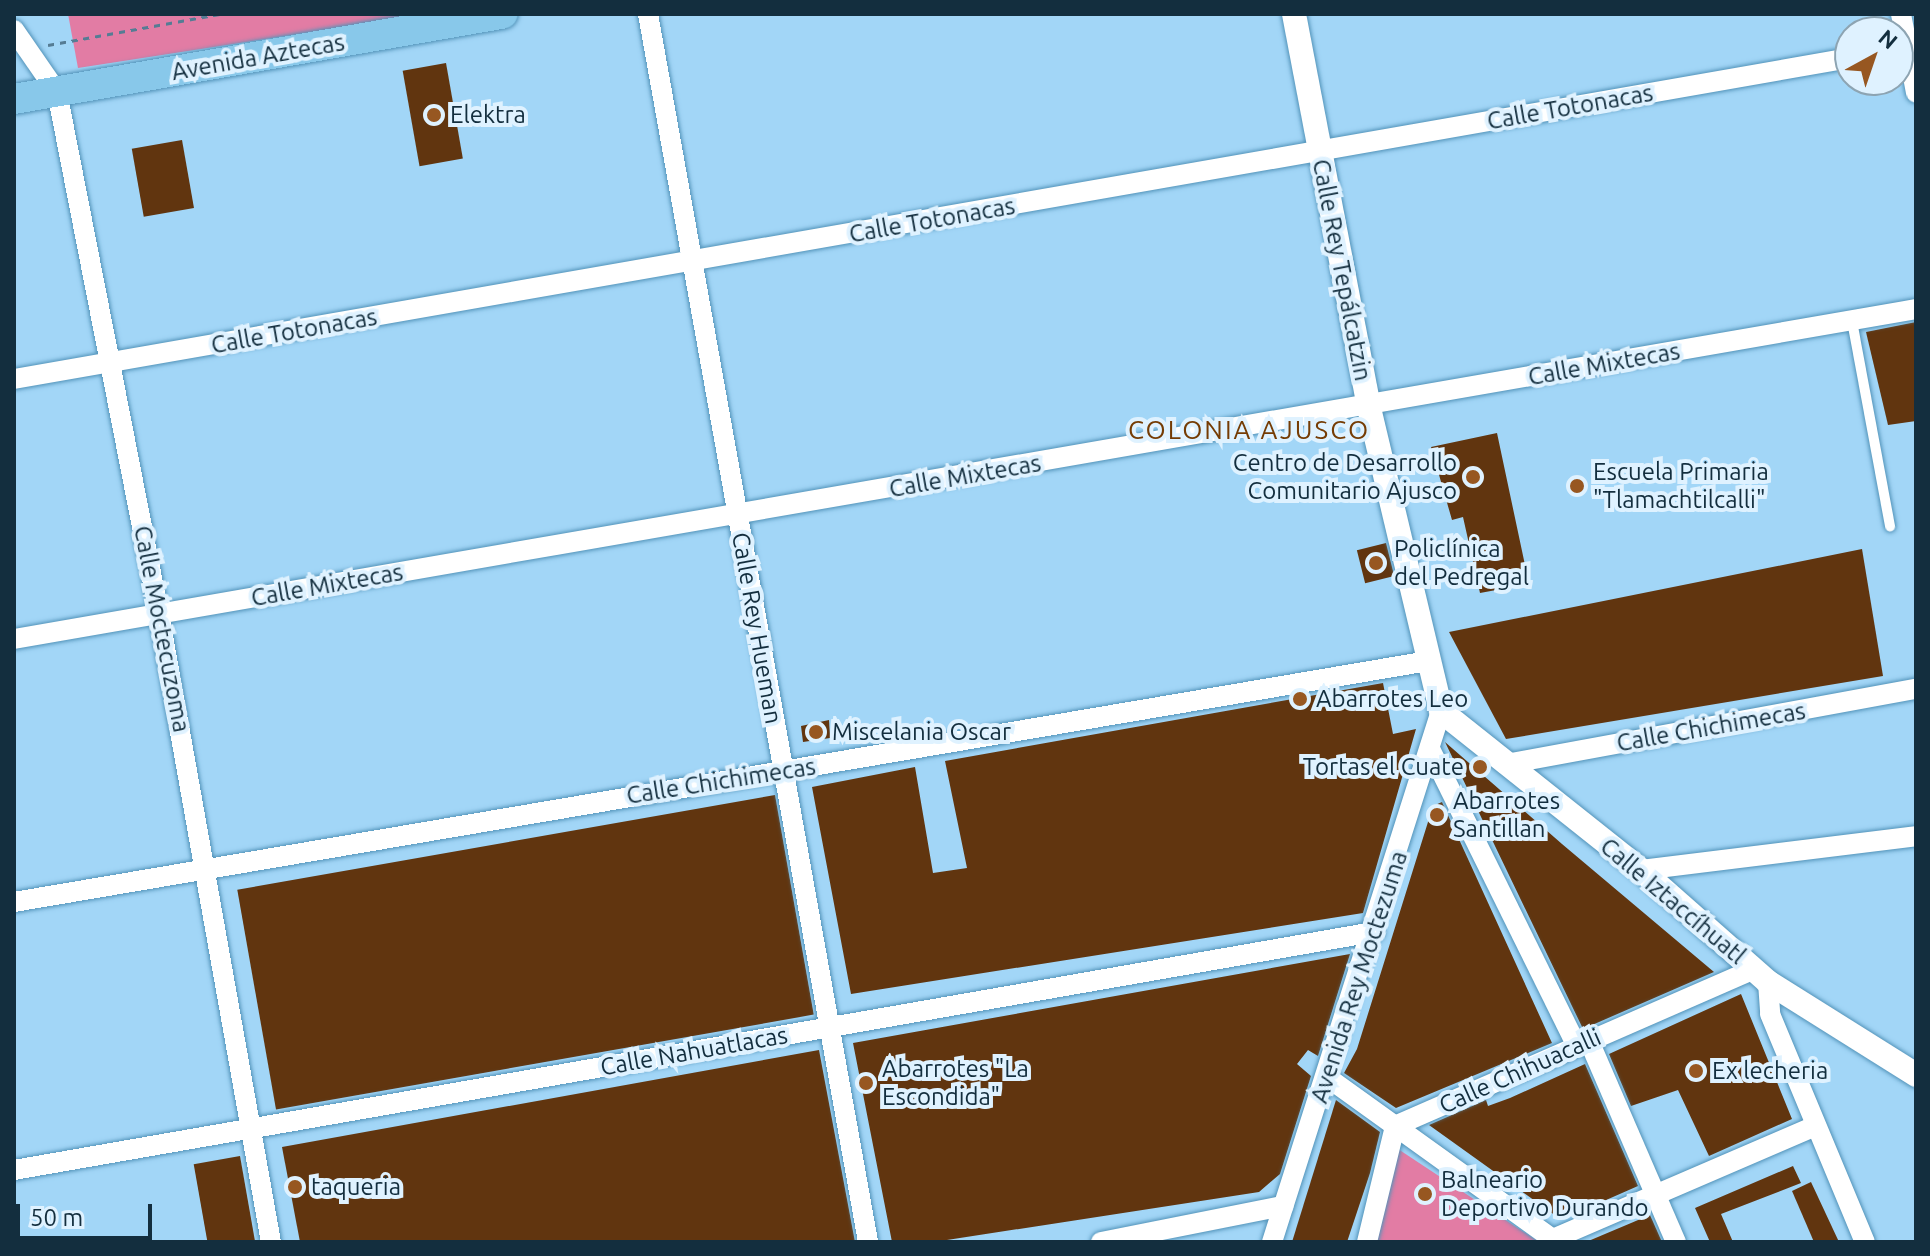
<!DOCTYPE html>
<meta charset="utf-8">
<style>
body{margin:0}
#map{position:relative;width:1930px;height:1256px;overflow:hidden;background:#a2d6f7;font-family:Ubuntu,sans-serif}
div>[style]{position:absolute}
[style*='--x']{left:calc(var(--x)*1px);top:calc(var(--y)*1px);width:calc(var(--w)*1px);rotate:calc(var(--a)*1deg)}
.green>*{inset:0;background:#e27ca4}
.building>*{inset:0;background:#61350f;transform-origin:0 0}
.path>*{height:3px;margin-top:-1.5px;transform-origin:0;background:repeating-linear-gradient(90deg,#557c94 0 6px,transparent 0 12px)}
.roads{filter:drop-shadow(0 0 2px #5293b9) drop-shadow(0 0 2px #5293b9)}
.service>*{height:10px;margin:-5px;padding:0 5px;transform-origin:5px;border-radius:5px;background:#fff}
.minor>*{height:20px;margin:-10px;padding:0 10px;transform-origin:10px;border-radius:10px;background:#fff}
.tertiary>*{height:24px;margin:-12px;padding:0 12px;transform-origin:12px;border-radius:12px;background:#fff}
.primary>*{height:30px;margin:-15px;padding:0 15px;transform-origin:15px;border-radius:15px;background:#88c8ea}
.dots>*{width:22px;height:22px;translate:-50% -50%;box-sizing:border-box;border:4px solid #dff2ff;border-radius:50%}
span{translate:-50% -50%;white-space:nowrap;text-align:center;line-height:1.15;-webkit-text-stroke:8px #dff2ff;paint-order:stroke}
.street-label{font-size:24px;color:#132e3e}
.poi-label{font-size:24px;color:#132e3e}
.left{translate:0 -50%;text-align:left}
.right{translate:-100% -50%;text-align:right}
.neighbourhood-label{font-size:26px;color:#753c04;letter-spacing:2px}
.frame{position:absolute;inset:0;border:16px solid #132e3e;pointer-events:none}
.north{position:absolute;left:1834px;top:16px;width:80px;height:80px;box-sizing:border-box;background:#dff2ff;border:2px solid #8da4b2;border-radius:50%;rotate:40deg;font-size:22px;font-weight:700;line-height:32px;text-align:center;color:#132e3e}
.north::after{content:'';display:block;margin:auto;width:28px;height:36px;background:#975721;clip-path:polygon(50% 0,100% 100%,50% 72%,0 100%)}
.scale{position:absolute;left:16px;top:1204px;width:136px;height:36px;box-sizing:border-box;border:4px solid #132e3e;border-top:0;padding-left:10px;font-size:24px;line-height:28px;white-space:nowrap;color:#132e3e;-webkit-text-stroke:6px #dff2ff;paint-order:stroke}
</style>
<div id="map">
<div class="green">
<div style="clip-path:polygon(68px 14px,428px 14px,78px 68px)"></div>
<div style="clip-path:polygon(1395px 1147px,1539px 1242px,1370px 1242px)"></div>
</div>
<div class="building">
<div style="left:446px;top:63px;width:97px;height:44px;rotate:80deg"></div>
<div style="left:182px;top:140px;width:69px;height:51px;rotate:80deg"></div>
<div style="clip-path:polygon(1916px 322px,1916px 421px,1888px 425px,1866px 332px)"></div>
<div style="clip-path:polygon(1497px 433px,1529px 584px,1480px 593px,1463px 517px,1452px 520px,1431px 447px)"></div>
<div style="left:1386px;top:543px;width:34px;height:30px;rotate:76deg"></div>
<div style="clip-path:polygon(1862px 549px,1883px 676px,1506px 739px,1449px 632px)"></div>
<div style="clip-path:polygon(1383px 683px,1393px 734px,1416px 729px,1363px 913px,851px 994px,812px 787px,915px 767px,933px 873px,967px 868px,945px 761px)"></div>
<div style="clip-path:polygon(829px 720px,830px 738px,803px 742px,801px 726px)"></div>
<div style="clip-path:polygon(1445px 742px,1562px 844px,1714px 972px,1583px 1029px)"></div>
<div style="left:775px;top:795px;width:223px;height:546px;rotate:80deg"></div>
<div style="clip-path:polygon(1442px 802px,1552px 1043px,1396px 1108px,1344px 1073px,1357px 1049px,1433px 806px)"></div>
<div style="clip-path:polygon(1350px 954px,1318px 1056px,1308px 1050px,1297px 1064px,1311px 1076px,1280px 1174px,1259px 1192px,934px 1242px,892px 1242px,853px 1043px)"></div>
<div style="clip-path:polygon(1741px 994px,1792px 1119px,1709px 1156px,1678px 1090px,1631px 1106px,1609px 1054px)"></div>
<div style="clip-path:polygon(819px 1050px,855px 1242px,300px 1242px,282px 1147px)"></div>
<div style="clip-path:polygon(1585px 1064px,1638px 1186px,1588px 1208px,1556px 1216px,1429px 1125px,1486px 1100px,1488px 1106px,1510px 1098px)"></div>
<div style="clip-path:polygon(1336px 1100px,1380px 1132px,1370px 1173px,1347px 1242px,1292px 1242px)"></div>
<div style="left:240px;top:1156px;width:87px;height:47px;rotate:80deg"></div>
<div style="clip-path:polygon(1793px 1166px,1801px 1183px,1721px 1214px,1733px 1242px,1710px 1242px,1695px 1208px)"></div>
<div style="clip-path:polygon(1811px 1182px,1839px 1242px,1814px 1242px,1792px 1191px)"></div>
<div style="clip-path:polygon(1650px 1215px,1662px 1242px,1586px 1242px)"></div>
</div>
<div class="path">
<div style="--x:48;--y:45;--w:176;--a:-10.2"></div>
</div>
<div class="roads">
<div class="service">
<div style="--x:1852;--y:321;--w:209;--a:79.5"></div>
</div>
<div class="minor">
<div style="--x:648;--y:14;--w:1248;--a:79.84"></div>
<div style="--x:1901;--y:14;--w:80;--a:79.2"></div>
<div style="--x:14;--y:30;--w:75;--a:55.3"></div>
<div style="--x:57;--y:92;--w:532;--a:78.94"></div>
<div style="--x:159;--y:614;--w:638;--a:79.89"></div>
<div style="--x:14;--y:379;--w:1864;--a:-9.92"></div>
<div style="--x:14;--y:639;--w:1930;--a:-9.84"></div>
<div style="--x:1431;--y:751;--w:329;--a:63.7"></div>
<div style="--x:1506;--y:764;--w:417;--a:-10.4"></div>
<div style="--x:1641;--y:870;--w:277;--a:-7"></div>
<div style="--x:14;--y:902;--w:1435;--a:-9.67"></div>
<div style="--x:1768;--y:982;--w:32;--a:86"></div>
<div style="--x:1770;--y:1014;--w:247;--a:67.4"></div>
<div style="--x:1589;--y:1041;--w:219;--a:66.6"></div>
<div style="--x:1327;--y:1077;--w:283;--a:35.7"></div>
<div style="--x:14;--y:1170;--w:1381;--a:-9.93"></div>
<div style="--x:1553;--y:1239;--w:285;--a:-23.3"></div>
<div style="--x:1101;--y:1242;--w:186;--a:-11.2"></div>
<div style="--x:1272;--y:1242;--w:557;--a:-72.35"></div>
<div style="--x:1367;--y:1242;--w:119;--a:-76.4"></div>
<div style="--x:1395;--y:1126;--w:392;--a:-23.6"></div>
</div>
<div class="tertiary">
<div style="--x:1294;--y:14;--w:401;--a:79.2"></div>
<div style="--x:1369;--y:408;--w:311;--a:76.6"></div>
<div style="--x:1441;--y:711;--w:256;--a:38.5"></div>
<div style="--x:1641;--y:870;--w:169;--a:41.4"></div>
<div style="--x:1768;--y:982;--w:175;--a:32.1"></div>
</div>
<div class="primary">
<div style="--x:14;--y:99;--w:496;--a:-9.9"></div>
</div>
</div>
<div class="dots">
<div style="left:434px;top:115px;background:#975721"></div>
<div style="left:1473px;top:477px;background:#975721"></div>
<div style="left:1577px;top:486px;background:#975721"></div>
<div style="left:1376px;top:563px;background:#975721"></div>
<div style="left:1300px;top:699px;background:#975721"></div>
<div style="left:816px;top:732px;background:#975721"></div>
<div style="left:1480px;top:767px;background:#975721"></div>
<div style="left:1437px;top:815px;background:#975721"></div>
<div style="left:1696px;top:1071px;background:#975721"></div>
<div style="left:866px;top:1083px;background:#975721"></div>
<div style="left:295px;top:1187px;background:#975721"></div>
<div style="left:1425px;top:1194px;background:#975721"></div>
</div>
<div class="street-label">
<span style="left:258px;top:57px;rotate:-10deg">Avenida Aztecas</span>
<span style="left:1570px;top:107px;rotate:-10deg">Calle Totonacas</span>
<span style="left:932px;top:220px;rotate:-10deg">Calle Totonacas</span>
<span style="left:1342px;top:270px;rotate:79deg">Calle Rey Tepálcatzin</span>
<span style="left:294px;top:331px;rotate:-10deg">Calle Totonacas</span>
<span style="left:1604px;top:364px;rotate:-10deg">Calle Mixtecas</span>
<span style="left:965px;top:476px;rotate:-10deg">Calle Mixtecas</span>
<span style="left:327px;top:585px;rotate:-10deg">Calle Mixtecas</span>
<span style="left:757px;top:628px;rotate:80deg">Calle Rey Hueman</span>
<span style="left:162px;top:629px;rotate:79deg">Calle Moctecuzoma</span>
<span style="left:1711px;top:727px;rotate:-10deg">Calle Chichimecas</span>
<span style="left:721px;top:781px;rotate:-9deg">Calle Chichimecas</span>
<span style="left:1673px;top:901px;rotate:40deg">Calle Iztaccíhuatl</span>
<span style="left:1359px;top:977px;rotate:-72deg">Avenida Rey Moctezuma</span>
<span style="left:694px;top:1051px;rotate:-10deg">Calle Nahuatlacas</span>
<span style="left:1520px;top:1071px;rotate:-24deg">Calle Chihuacalli</span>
</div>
<div class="poi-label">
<span class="left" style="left:450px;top:115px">Elektra</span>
<span class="right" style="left:1457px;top:477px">Centro de Desarrollo<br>Comunitario Ajusco</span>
<span class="left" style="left:1593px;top:486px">Escuela Primaria<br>"Tlamachtilcalli"</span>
<span class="left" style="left:1394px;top:563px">Policlínica<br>del Pedregal</span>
<span class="left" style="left:1316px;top:699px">Abarrotes Leo</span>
<span class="left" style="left:832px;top:732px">Miscelania Oscar</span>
<span class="right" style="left:1464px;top:767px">Tortas el Cuate</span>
<span class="left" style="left:1453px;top:815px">Abarrotes<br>Santillan</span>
<span class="left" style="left:882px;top:1083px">Abarrotes "La<br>Escondida"</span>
<span class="left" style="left:1712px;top:1071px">Ex lecheria</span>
<span class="left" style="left:1441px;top:1194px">Balneario<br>Deportivo Durando</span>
<span class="left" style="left:311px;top:1187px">taqueria</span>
</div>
<div class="neighbourhood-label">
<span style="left:1249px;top:430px">COLONIA AJUSCO</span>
</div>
<div class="frame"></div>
<div class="north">N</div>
<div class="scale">50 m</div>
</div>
